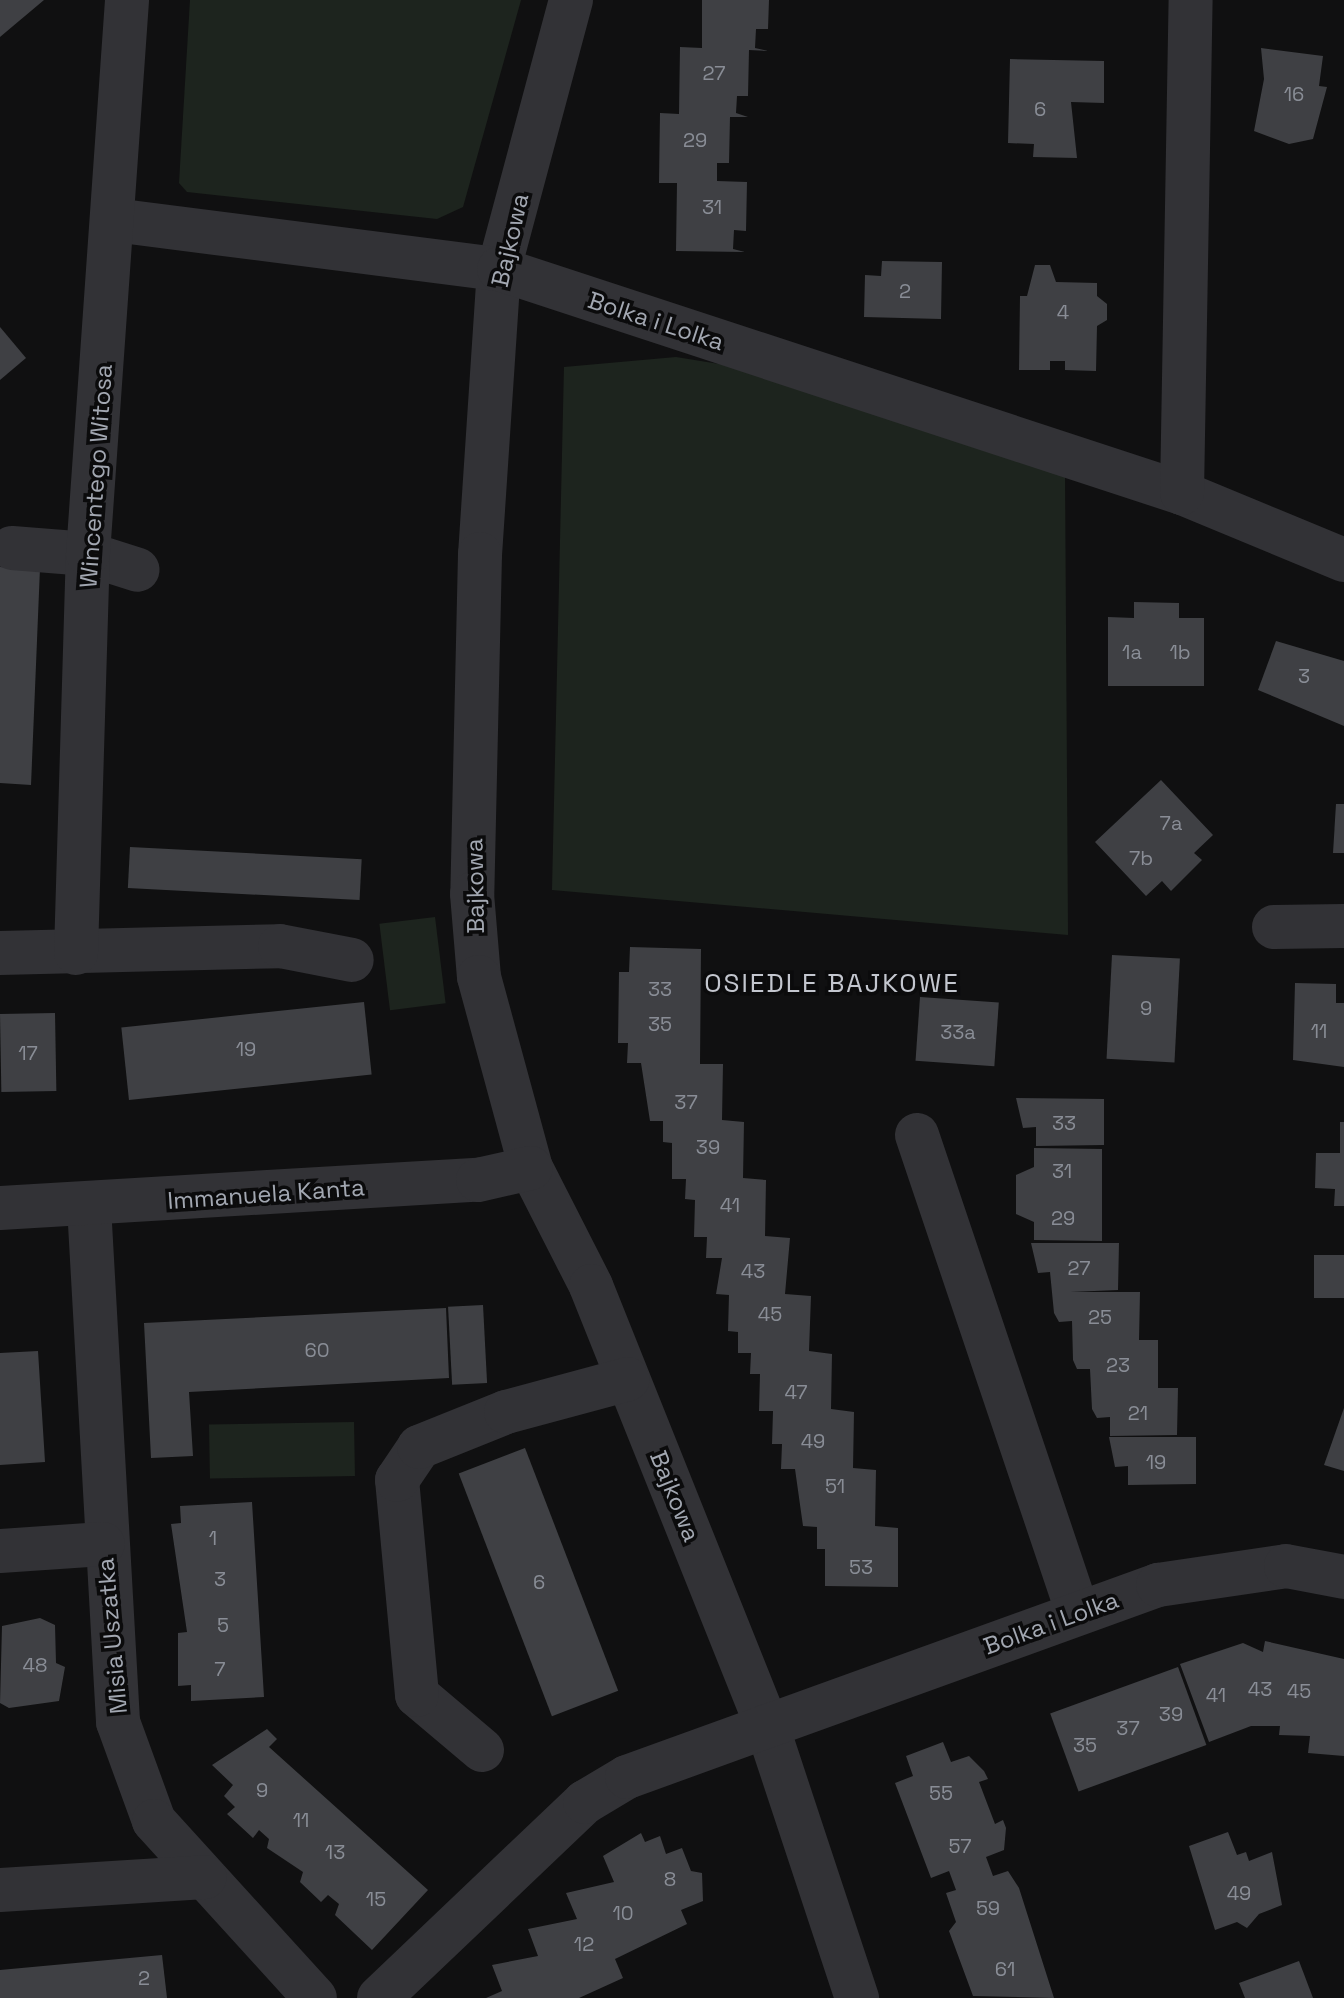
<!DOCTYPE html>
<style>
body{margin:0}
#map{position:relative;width:1344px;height:1998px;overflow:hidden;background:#101011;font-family:"Space Grotesk",sans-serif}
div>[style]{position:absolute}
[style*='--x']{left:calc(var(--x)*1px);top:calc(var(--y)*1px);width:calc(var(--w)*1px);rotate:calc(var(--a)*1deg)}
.green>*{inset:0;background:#1d241e;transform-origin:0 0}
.building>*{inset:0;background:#3f4044;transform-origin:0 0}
.minor>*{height:44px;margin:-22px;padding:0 22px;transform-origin:22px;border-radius:22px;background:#323236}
span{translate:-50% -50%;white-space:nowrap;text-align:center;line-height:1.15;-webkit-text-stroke:7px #0b0b0c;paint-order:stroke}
.number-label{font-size:20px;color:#898d96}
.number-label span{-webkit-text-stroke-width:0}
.street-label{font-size:24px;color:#a2a7b1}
.neighbourhood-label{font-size:26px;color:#c3c6ce;letter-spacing:2px}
</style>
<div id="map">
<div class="green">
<div style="clip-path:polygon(190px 0,521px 0,463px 207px,437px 219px,187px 192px,179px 183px)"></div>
<div style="clip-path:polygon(676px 357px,787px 375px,1065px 476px,1068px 935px,552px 890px,564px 367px)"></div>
<div style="left:435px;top:917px;width:87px;height:56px;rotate:83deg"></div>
<div style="left:354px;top:1422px;width:54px;height:145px;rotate:89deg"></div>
</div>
<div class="building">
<div style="clip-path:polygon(0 0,44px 0,0 37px)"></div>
<div style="clip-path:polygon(702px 0,769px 0,768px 29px,756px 29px,755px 48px,768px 51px,749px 50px,748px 96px,737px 96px,736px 113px,748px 117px,730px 117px,729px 163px,717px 163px,717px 181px,747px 182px,746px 231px,734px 230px,733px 249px,745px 252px,676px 251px,677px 183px,659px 183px,660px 113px,679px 114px,680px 47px,702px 48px)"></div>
<div style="clip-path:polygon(1261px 48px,1323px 56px,1319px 86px,1327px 87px,1313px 139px,1289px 144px,1254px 131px,1264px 79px)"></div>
<div style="clip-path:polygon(1010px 59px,1104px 61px,1104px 103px,1071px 102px,1077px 158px,1033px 157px,1034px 144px,1008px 143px)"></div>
<div style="clip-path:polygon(882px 261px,942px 262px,941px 319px,864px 317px,865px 275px,881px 276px)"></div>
<div style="clip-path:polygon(1035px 265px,1050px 265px,1056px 282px,1097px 283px,1097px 296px,1107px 304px,1107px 320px,1097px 326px,1096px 371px,1065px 370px,1065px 361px,1050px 361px,1050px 370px,1019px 370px,1020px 296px,1027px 296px)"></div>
<div style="clip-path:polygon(0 327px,26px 358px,0 380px)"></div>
<div style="clip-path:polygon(0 567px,40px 568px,31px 785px,0 783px)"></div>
<div style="clip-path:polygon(1134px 602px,1179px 603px,1179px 618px,1204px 618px,1204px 686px,1108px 686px,1108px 617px,1134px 618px)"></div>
<div style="clip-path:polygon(1276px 641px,1344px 661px,1344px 726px,1258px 690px)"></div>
<div style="clip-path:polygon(1161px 780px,1213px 835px,1194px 853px,1202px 860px,1171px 891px,1162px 881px,1146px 896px,1095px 842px)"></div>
<div style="clip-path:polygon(1336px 804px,1344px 804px,1344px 853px,1333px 853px)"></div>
<div style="left:130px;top:847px;width:232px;height:41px;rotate:3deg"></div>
<div style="clip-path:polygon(630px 947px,701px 949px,700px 1064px,723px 1064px,722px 1120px,744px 1122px,743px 1178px,766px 1180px,765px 1236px,790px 1238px,785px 1294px,811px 1296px,809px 1351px,832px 1354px,831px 1409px,854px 1412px,853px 1468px,876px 1470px,875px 1526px,898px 1528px,898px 1587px,825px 1586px,825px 1549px,817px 1549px,817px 1527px,803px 1526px,795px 1469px,781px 1469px,782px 1444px,772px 1444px,773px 1411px,759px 1411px,760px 1374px,750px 1374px,751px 1353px,738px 1353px,738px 1332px,728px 1331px,729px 1295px,716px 1294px,722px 1258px,706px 1258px,707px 1237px,694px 1237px,695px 1200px,685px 1199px,686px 1179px,672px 1179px,672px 1143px,663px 1142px,663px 1121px,650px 1121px,641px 1063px,627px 1063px,628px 1043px,618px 1043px,619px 972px,629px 972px)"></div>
<div style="left:1112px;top:955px;width:68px;height:104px;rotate:3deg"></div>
<div style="clip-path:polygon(1295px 983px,1336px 984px,1336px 1003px,1344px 1003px,1344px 1067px,1293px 1060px)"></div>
<div style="left:920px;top:997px;width:79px;height:64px;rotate:4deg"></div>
<div style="left:364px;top:1002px;width:73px;height:244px;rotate:84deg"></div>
<div style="left:55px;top:1013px;width:78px;height:55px;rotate:89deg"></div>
<div style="clip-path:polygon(1016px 1098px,1104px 1099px,1104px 1145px,1036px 1146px,1036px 1127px,1023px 1128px)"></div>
<div style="clip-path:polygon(1340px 1122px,1344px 1122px,1344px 1206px,1334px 1206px,1335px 1189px,1315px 1188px,1316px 1153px,1340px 1153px)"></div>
<div style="clip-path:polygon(1034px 1148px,1102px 1149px,1102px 1241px,1034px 1240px,1034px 1222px,1016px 1214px,1016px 1175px,1034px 1167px)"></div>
<div style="clip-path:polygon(1031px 1243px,1119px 1243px,1118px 1290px,1070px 1292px,1140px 1292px,1139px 1340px,1158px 1340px,1158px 1388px,1178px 1388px,1177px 1435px,1110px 1436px,1110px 1417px,1097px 1418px,1092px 1409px,1090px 1369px,1077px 1369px,1073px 1360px,1072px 1321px,1059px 1322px,1054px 1313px,1050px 1272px,1038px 1273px)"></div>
<div style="left:1314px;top:1255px;width:30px;height:43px"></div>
<div style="left:483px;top:1305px;width:78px;height:35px;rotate:87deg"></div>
<div style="clip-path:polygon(446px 1308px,449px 1378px,189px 1392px,193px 1456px,151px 1458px,144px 1323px)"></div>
<div style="clip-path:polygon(38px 1351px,45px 1462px,0 1465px,0 1353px)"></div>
<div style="clip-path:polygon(1344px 1408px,1344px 1471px,1324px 1465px)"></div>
<div style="clip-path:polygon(1109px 1437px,1196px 1437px,1196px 1484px,1128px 1485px,1128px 1466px,1115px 1467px)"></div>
<div style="left:525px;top:1448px;width:260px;height:71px;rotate:69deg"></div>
<div style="clip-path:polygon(252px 1502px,264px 1697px,191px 1701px,191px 1685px,178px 1686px,178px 1633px,187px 1632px,171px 1524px,181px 1523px,180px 1506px)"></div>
<div style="clip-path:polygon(40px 1618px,55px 1625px,56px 1663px,65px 1667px,59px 1701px,9px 1708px,0 1703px,2px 1626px)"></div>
<div style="clip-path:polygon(1265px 1641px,1344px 1659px,1344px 1756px,1308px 1753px,1310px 1736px,1279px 1735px,1280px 1726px,1251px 1726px,1209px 1742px,1180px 1664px,1243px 1643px,1263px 1652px)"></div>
<div style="left:1178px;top:1667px;width:83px;height:136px;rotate:70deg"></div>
<div style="clip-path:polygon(267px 1729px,277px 1739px,269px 1747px,428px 1890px,372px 1950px,335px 1915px,339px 1904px,328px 1895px,321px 1902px,300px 1882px,303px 1872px,267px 1848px,269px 1839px,259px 1830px,253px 1838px,227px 1814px,235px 1807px,224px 1796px,233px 1785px,212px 1765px)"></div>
<div style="clip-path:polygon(943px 1742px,951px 1762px,969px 1756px,984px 1771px,988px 1779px,979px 1782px,995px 1824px,1003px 1820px,1006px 1828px,1004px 1850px,986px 1857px,993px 1876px,1008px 1871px,1019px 1888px,1054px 1998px,973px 1996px,949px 1931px,956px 1922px,946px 1893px,956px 1890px,949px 1871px,931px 1878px,895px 1783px,913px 1776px,906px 1756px)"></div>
<div style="clip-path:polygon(1228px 1832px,1237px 1855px,1246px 1852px,1249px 1861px,1272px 1852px,1282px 1905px,1259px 1914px,1247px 1928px,1237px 1922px,1215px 1930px,1189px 1846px)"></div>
<div style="clip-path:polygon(641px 1833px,645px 1842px,660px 1836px,666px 1854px,682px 1848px,691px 1871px,702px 1873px,703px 1901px,681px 1910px,687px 1924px,615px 1959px,623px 1978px,579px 1998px,486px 1998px,502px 1991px,492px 1965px,538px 1956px,528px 1929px,577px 1919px,566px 1893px,614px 1882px,603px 1856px)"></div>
<div style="clip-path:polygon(162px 1955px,167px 1998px,0 1998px,0 1970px)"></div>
<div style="clip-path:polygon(1299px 1961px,1313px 1998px,1245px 1998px,1239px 1983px)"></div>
</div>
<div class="minor">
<div style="--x:571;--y:0;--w:278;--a:105"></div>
<div style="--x:499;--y:269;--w:286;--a:93.8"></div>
<div style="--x:480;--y:554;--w:340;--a:91.3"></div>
<div style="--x:472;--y:894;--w:83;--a:85.2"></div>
<div style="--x:479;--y:977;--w:198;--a:74.8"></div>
<div style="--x:531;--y:1168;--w:132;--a:63"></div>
<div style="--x:591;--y:1286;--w:474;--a:68.2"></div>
<div style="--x:767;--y:1726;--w:287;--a:71.7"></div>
<div style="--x:114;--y:220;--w:388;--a:7.3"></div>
<div style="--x:499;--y:269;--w:719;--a:18.16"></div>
<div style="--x:1182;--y:493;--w:175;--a:22.5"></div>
<div style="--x:1182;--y:493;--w:493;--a:-89"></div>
<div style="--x:12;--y:548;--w:76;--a:4.5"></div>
<div style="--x:88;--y:554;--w:52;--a:17.7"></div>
<div style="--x:1274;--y:927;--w:70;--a:-0.8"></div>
<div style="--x:0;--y:953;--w:280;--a:-1.4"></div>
<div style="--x:280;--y:946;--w:73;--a:11"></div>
<div style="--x:76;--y:953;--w:399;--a:-88.3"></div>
<div style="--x:88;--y:554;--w:555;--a:-85.97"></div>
<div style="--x:917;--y:1135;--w:504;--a:71.39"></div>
<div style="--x:89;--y:1206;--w:517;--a:86.78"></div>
<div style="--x:118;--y:1722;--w:105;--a:70"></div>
<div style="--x:154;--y:1821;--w:239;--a:47.7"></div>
<div style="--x:0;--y:1208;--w:479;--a:-3.4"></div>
<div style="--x:478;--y:1180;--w:54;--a:-12.8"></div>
<div style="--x:0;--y:1551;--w:103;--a:-3.9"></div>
<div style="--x:482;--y:1750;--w:85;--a:-139.8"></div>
<div style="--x:417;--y:1695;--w:216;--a:-95.3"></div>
<div style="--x:397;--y:1480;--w:40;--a:-56"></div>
<div style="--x:419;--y:1447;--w:94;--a:-21.9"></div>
<div style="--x:506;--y:1412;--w:126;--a:-15.1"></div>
<div style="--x:0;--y:1890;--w:205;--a:-3.6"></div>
<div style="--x:379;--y:1998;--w:284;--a:-43.6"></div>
<div style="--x:585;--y:1802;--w:49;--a:-30.8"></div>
<div style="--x:627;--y:1777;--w:565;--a:-19.88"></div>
<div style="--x:1158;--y:1585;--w:129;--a:-8.4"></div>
<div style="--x:1286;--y:1566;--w:59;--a:10.7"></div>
</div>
<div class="number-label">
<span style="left:714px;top:73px">27</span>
<span style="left:1294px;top:94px">16</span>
<span style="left:1040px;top:109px">6</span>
<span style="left:695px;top:140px">29</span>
<span style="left:712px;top:207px">31</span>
<span style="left:905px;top:291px">2</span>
<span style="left:1063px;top:312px">4</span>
<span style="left:1132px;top:652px">1a</span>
<span style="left:1180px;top:652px">1b</span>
<span style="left:1304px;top:676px">3</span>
<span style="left:1171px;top:823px">7a</span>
<span style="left:1141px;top:858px">7b</span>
<span style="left:660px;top:989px">33</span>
<span style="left:1146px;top:1008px">9</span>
<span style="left:660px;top:1024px">35</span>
<span style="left:1319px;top:1031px">11</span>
<span style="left:958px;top:1032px">33a</span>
<span style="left:246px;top:1049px">19</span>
<span style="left:28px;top:1053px">17</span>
<span style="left:686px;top:1102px">37</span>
<span style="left:1064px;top:1123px">33</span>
<span style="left:708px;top:1147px">39</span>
<span style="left:1062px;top:1171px">31</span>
<span style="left:730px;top:1205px">41</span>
<span style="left:1063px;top:1218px">29</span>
<span style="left:1079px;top:1268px">27</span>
<span style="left:753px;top:1271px">43</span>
<span style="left:770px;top:1314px">45</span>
<span style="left:1100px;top:1317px">25</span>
<span style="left:317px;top:1350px">60</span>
<span style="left:1118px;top:1365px">23</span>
<span style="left:796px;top:1392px">47</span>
<span style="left:1138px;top:1413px">21</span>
<span style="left:813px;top:1441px">49</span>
<span style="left:1156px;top:1462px">19</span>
<span style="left:835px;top:1486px">51</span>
<span style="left:213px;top:1538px">1</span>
<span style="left:861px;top:1567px">53</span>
<span style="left:220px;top:1579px">3</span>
<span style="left:539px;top:1582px">6</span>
<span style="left:223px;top:1625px">5</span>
<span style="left:35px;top:1665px">48</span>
<span style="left:220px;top:1669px">7</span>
<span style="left:1260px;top:1689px">43</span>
<span style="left:1299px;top:1691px">45</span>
<span style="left:1216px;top:1695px">41</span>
<span style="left:1171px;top:1714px">39</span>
<span style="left:1128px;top:1728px">37</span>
<span style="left:1085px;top:1745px">35</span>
<span style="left:262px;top:1790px">9</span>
<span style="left:941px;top:1793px">55</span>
<span style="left:301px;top:1820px">11</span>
<span style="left:960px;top:1846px">57</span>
<span style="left:335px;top:1852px">13</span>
<span style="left:670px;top:1879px">8</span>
<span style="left:1239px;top:1893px">49</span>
<span style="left:376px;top:1899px">15</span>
<span style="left:988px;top:1908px">59</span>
<span style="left:623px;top:1913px">10</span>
<span style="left:584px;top:1944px">12</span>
<span style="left:1005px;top:1969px">61</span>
<span style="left:144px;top:1978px">2</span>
</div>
<div class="street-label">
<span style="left:510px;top:240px;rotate:-77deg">Bajkowa</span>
<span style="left:656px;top:321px;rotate:18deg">Bolka i Lolka</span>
<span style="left:96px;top:476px;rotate:-86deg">Wincentego Witosa</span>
<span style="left:475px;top:886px;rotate:-91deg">Bajkowa</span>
<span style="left:266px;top:1194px;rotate:-4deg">Immanuela Kanta</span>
<span style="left:675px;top:1496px;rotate:68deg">Bajkowa</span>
<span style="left:1051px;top:1623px;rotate:-20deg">Bolka i Lolka</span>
<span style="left:112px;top:1636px;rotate:-95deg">Misia Uszatka</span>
</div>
<div class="neighbourhood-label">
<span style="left:832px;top:984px">OSIEDLE BAJKOWE</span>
</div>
</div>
